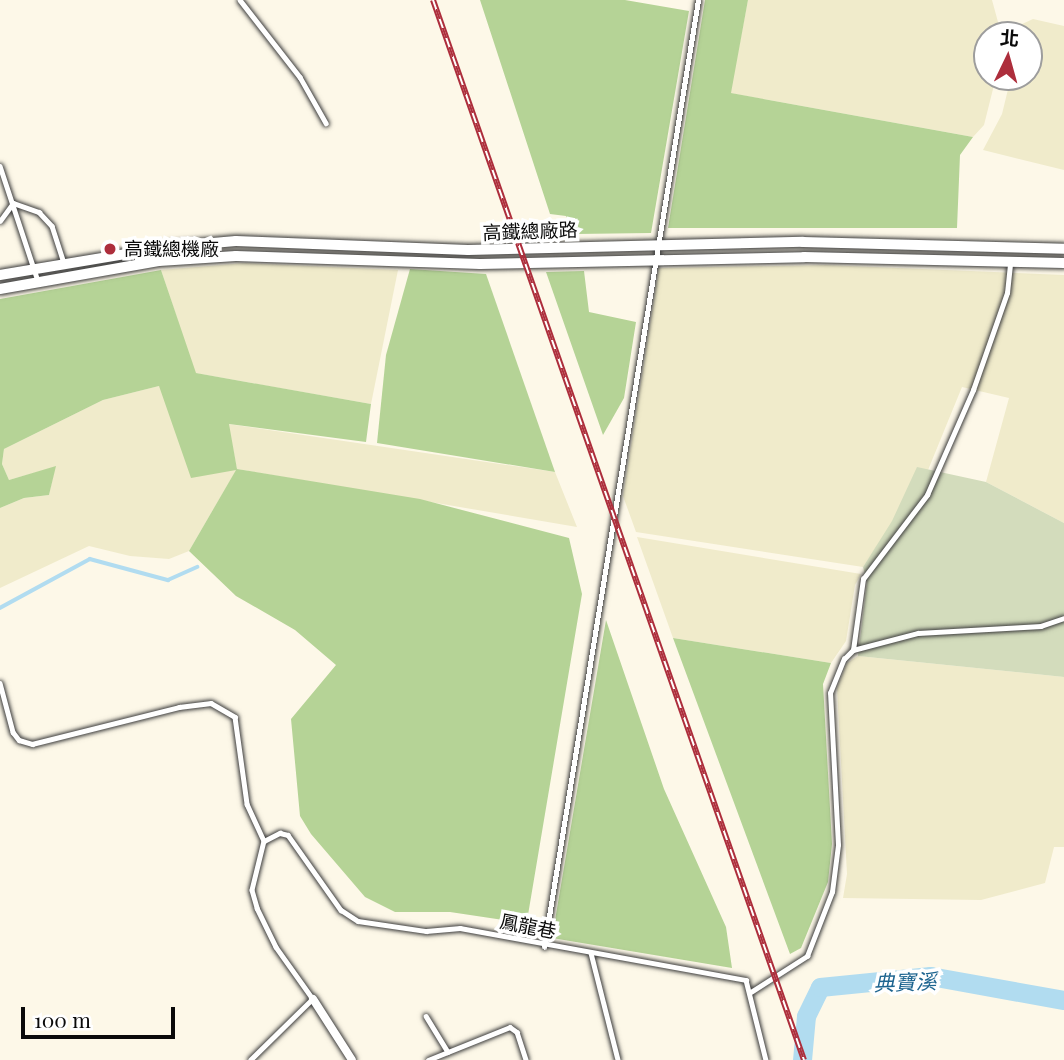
<!DOCTYPE html>
<meta charset="utf-8">
<style>
body{margin:0}
#map{position:relative;width:1064px;height:1060px;overflow:hidden;background:#fdf8e8;font-family:"Playfair Display","Noto Sans TC",serif}
div>[style]{position:absolute}
[style*='--x']{left:calc(var(--x)*1px);top:calc(var(--y)*1px);width:calc(var(--w)*1px);rotate:calc(var(--a)*1deg)}
.farmland>*{inset:0;background:#f0ebcb}
.forest>*{inset:0;background:#b5d396}
.cemetery>*{inset:0;background:#d3dcbc}
.stream>*{height:3.5px;margin:-1.75px;padding:0 1.75px;transform-origin:1.75px;border-radius:1.75px;background:#b1dcf0}
.river>*{height:19px;margin:-9.5px;padding:0 9.5px;transform-origin:9.5px;border-radius:9.5px;background:#b1dcf0}
.roads{filter:drop-shadow(0 0 2px #3d3d3d) drop-shadow(0 0 2px #3d3d3d)}
.service>*{height:4.5px;margin:-2.25px;padding:0 2.25px;transform-origin:2.25px;border-radius:2.25px;background:#fff}
.minor>*{height:8px;margin:-4px;padding:0 4px;transform-origin:4px;border-radius:4px;background:#fff}
.tertiary>*{height:10px;margin:-5px;padding:0 5px;transform-origin:5px;border-radius:5px;background:#fff}
.rail>*{height:6px;margin-top:-3px;transform-origin:0;background:repeating-linear-gradient(90deg,#fff 0 10px,#ad2e3c 0 20px);box-sizing:border-box;border-block:2px solid #ad2e3c}
.dots>*{width:19px;height:19px;translate:-50% -50%;box-sizing:border-box;border:4px solid #fff;border-radius:50%}
span{translate:-50% -50%;white-space:nowrap;text-align:center;line-height:1.15;-webkit-text-stroke:7px #fff;paint-order:stroke}
.street-label{font-size:19px;color:#0a0a0a}
.poi-label{font-size:19px;color:#0a0a0a}
.left{translate:0 -50%;text-align:left}
.water-label{font-size:21px;color:#1e6590;font-style:italic}
.north{position:absolute;left:973px;top:21px;width:70px;height:70px;box-sizing:border-box;background:#fff;border:2px solid #9d9d9d;border-radius:50%;rotate:5deg;font-size:19px;font-weight:700;line-height:28px;text-align:center;color:#0a0a0a}
.north::after{content:'';display:block;margin:auto;width:24px;height:32px;background:#ad2e3c;clip-path:polygon(50% 0,100% 100%,50% 72%,0 100%)}
.scale{position:absolute;left:21px;top:1007px;width:154px;height:32px;box-sizing:border-box;border:4px solid #0a0a0a;border-top:0;padding-left:9px;font-size:21px;line-height:24px;white-space:nowrap;color:#0a0a0a;-webkit-text-stroke:5px #fff;paint-order:stroke}
</style>
<div id="map">
<div class="farmland">
<div style="clip-path:polygon(748px 0,992px 0,1001px 33px,987px 35px,987px 77px,996px 77px,984px 125px,973px 137px,730px 93px)"></div>
<div style="clip-path:polygon(1033px 19px,1064px 26px,1064px 170px,983px 150px,1002px 114px,1011px 77px,1029px 77px,1029px 35px,1017px 35px,1020px 25px)"></div>
<div style="clip-path:polygon(244px 263px,398px 270px,371px 404px,195px 373px,161px 270px)"></div>
<div style="clip-path:polygon(826px 265px,1064px 275px,1064px 523px,986px 482px,1009px 398px,962px 387px,928px 470px,863px 567px,636px 532px,623px 496px,659px 268px)"></div>
<div style="clip-path:polygon(159px 386px,237px 469px,228px 424px,555px 472px,577px 527px,237px 469px,189px 551px,169px 559px,130px 556px,89px 546px,0 588px,0 508px,24px 498px,49px 495px,55px 467px,9px 480px,2px 464px,4px 449px,103px 400px)"></div>
<div style="clip-path:polygon(637px 537px,861px 574px,855px 585px,846px 641px,831px 663px,673px 638px)"></div>
<div style="clip-path:polygon(858px 656px,1064px 677px,1064px 847px,1054px 847px,1045px 883px,981px 900px,843px 898px,847px 874px,837px 688px,847px 663px)"></div>
</div>
<div class="forest">
<div style="clip-path:polygon(480px 0,625px 0,689px 11px,651px 233px,576px 234px,566px 216px,550px 214px)"></div>
<div style="clip-path:polygon(705px 0,748px 0,731px 93px,973px 137px,960px 155px,957px 228px,668px 228px)"></div>
<div style="clip-path:polygon(410px 269px,486px 274px,555px 472px,377px 443px,386px 355px)"></div>
<div style="clip-path:polygon(161px 270px,196px 373px,371px 404px,366px 442px,229px 424px,237px 469px,420px 499px,569px 538px,582px 594px,528px 915px,517px 922px,450px 912px,395px 912px,365px 897px,311px 834px,300px 816px,291px 719px,336px 665px,295px 630px,236px 596px,189px 551px,236px 470px,191px 478px,159px 386px,103px 400px,4px 449px,2px 464px,9px 480px,56px 466px,49px 495px,24px 498px,0 508px,0 299px)"></div>
<div style="clip-path:polygon(584px 271px,589px 312px,636px 322px,624px 398px,603px 435px,546px 272px)"></div>
<div style="clip-path:polygon(606px 620px,664px 789px,726px 927px,732px 968px,552px 938px)"></div>
<div style="clip-path:polygon(673px 638px,831px 663px,823px 684px,832px 844px,828px 882px,801px 948px,790px 954px)"></div>
</div>
<div class="cemetery">
<div style="clip-path:polygon(917px 467px,986px 482px,1064px 523px,1064px 677px,858px 656px,867px 582px,863px 567px,892px 521px)"></div>
</div>
<div class="stream">
<div style="--x:0;--y:608;--w:102;--a:-28.6"></div>
<div style="--x:90;--y:559;--w:81;--a:15.1"></div>
<div style="--x:168;--y:580;--w:32;--a:-24"></div>
</div>
<div class="river">
<div style="--x:802;--y:1060;--w:44;--a:-84.8"></div>
<div style="--x:806;--y:1016;--w:32;--a:-64"></div>
<div style="--x:820;--y:987;--w:111;--a:-5.7"></div>
<div style="--x:930;--y:976;--w:136;--a:10.2"></div>
</div>
<div class="roads">
<div class="service">
<div style="--x:240;--y:0;--w:98;--a:52.1"></div>
<div style="--x:300;--y:77;--w:53;--a:60.5"></div>
<div style="--x:0;--y:166;--w:121;--a:71.7"></div>
<div style="--x:0;--y:221;--w:22;--a:-54"></div>
<div style="--x:13;--y:203;--w:28;--a:19"></div>
<div style="--x:39;--y:212;--w:19;--a:47"></div>
<div style="--x:52;--y:226;--w:38;--a:72"></div>
<div style="--x:853;--y:650;--w:72;--a:-82"></div>
<div style="--x:863;--y:579;--w:106;--a:-52.7"></div>
<div style="--x:927;--y:495;--w:115;--a:-66.3"></div>
<div style="--x:973;--y:390;--w:103;--a:-70.7"></div>
<div style="--x:1007;--y:293;--w:31;--a:-84"></div>
<div style="--x:0;--y:683;--w:51;--a:75.1"></div>
<div style="--x:13;--y:732;--w:10;--a:53"></div>
<div style="--x:19;--y:740;--w:14;--a:17"></div>
<div style="--x:32;--y:744;--w:152;--a:-14.1"></div>
<div style="--x:179;--y:707;--w:32;--a:-7"></div>
<div style="--x:211;--y:703;--w:28;--a:30"></div>
<div style="--x:235;--y:717;--w:88;--a:82.1"></div>
<div style="--x:247;--y:804;--w:41;--a:65.3"></div>
<div style="--x:264;--y:841;--w:50;--a:103.8"></div>
<div style="--x:252;--y:890;--w:19;--a:74"></div>
<div style="--x:257;--y:908;--w:43;--a:64"></div>
<div style="--x:276;--y:947;--w:64;--a:54.6"></div>
<div style="--x:313;--y:999;--w:87;--a:135.5"></div>
<div style="--x:264;--y:841;--w:18;--a:-27"></div>
<div style="--x:280;--y:833;--w:8;--a:14"></div>
<div style="--x:288;--y:835;--w:92;--a:54.8"></div>
<div style="--x:341;--y:910;--w:20;--a:33"></div>
<div style="--x:358;--y:921;--w:69;--a:8.4"></div>
<div style="--x:426;--y:931;--w:34;--a:-5"></div>
<div style="--x:460;--y:928;--w:291;--a:10.3"></div>
<div style="--x:746;--y:980;--w:82;--a:76"></div>
<div style="--x:544;--y:947;--w:959;--a:-80.76"></div>
<div style="--x:591;--y:953;--w:110;--a:75.8"></div>
<div style="--x:751;--y:992;--w:67;--a:-32.7"></div>
<div style="--x:807;--y:956;--w:69;--a:-68.7"></div>
<div style="--x:832;--y:892;--w:47;--a:-82.7"></div>
<div style="--x:838;--y:845;--w:152;--a:-93"></div>
<div style="--x:830;--y:693;--w:37;--a:-68"></div>
<div style="--x:844;--y:659;--w:13;--a:-45"></div>
<div style="--x:853;--y:650;--w:67;--a:-14.7"></div>
<div style="--x:918;--y:633;--w:123;--a:-3.3"></div>
<div style="--x:1041;--y:626;--w:24;--a:-19"></div>
<div style="--x:426;--y:1016;--w:42;--a:58.6"></div>
<div style="--x:428;--y:1060;--w:88;--a:-21.9"></div>
<div style="--x:510;--y:1027;--w:9;--a:36"></div>
<div style="--x:517;--y:1032;--w:29;--a:72"></div>
</div>
<div class="minor">
<div style="--x:313;--y:999;--w:72;--a:57.4"></div>
</div>
<div class="tertiary">
<div style="--x:0;--y:275;--w:169;--a:-9.5"></div>
<div style="--x:167;--y:247;--w:69;--a:-5"></div>
<div style="--x:236;--y:241;--w:232;--a:2.2"></div>
<div style="--x:468;--y:250;--w:335;--a:-1.4"></div>
<div style="--x:803;--y:242;--w:261;--a:1.5"></div>
<div style="--x:0;--y:289;--w:161;--a:-10"></div>
<div style="--x:159;--y:261;--w:77;--a:-3.7"></div>
<div style="--x:236;--y:256;--w:244;--a:1.9"></div>
<div style="--x:480;--y:264;--w:324;--a:-1.2"></div>
<div style="--x:804;--y:257;--w:260;--a:1.3"></div>
</div>
</div>
<div class="rail">
<div style="--x:433;--y:0;--w:1123;--a:70.71"></div>
</div>
<div class="dots">
<div style="left:110px;top:249px;background:#ad2e3c"></div>
</div>
<div class="street-label">
<span style="left:530px;top:231px;rotate:-2deg">高鐵總廠路</span>
<span style="left:528px;top:926px;rotate:11deg">鳳龍巷</span>
</div>
<div class="poi-label">
<span class="left" style="left:124px;top:249px">高鐵總機廠</span>
</div>
<div class="water-label">
<span style="left:905px;top:981px;rotate:-2deg">典寶溪</span>
</div>
<div class="north">北</div>
<div class="scale">100 m</div>
</div>
